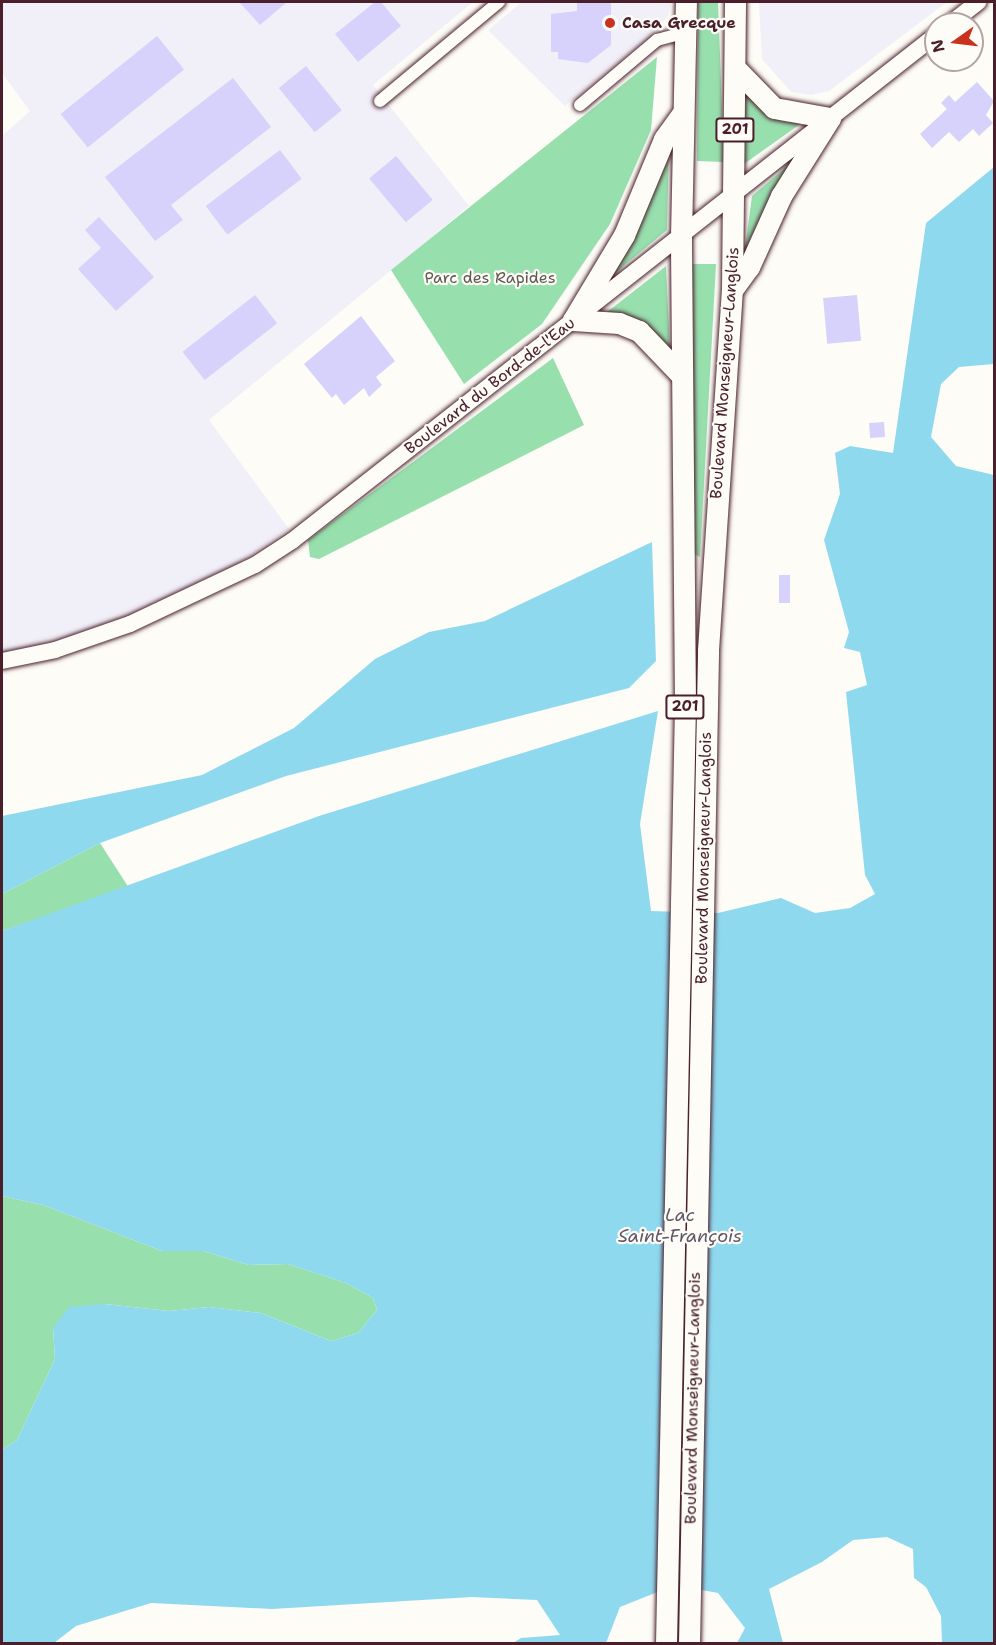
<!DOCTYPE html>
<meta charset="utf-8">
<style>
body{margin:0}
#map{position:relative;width:996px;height:1645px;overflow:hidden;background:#fdfcf7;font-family:"Shantell Sans",sans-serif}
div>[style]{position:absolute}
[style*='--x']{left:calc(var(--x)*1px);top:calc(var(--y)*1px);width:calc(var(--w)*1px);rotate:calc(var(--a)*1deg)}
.built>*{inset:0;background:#f1eff8}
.green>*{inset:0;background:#98dfae}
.water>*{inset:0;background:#8fd9ef}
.building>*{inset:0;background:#d6d2fb;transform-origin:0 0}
.roads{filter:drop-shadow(0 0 2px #4a1f2b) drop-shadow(0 0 2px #4a1f2b)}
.street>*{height:12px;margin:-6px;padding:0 6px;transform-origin:6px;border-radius:6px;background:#fdfcf7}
.secondary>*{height:16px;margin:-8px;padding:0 8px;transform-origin:8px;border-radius:8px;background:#fdfcf7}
.highway>*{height:21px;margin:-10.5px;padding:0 10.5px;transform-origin:10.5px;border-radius:10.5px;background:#fdfcf7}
.dots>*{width:16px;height:16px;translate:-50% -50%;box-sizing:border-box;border:3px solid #fdfcf7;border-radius:50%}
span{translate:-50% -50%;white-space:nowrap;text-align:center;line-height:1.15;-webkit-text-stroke:4.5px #fdfcf7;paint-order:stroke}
.shield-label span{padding:2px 4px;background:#fdfcf7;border:2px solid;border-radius:4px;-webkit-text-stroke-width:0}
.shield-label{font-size:15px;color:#4a1f2b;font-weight:700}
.poi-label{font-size:16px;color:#4a1f2b;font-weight:700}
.left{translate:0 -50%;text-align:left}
.park-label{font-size:16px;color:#615952}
.street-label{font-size:16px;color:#4a1f2b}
.water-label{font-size:18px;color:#5f5766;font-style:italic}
.frame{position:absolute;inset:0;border:3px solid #4a1f2b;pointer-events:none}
.north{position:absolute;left:924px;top:12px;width:60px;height:60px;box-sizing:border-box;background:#fdfcf7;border:2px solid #b5a4a5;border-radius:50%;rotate:256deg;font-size:16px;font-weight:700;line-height:24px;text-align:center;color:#4a1f2b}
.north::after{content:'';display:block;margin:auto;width:21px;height:27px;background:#c8321e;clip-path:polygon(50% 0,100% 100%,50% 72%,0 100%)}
</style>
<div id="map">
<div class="built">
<div style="clip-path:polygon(2px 2px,473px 2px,373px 85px,469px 206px,209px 420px,289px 529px,195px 593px,2px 661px,2px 136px,30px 111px,2px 73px)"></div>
<div style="clip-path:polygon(522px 2px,671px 2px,668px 16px,653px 34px,565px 106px,488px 30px)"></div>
<div style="clip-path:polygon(759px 2px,947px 2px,829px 91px,811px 95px,791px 92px,762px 59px)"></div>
</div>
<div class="green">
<div style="clip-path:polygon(698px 2px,718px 2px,724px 162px,697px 161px)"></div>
<div style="clip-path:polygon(657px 57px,651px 130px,610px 224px,542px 324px,464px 384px,391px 270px)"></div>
<div style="clip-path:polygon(744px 91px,776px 117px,803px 122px,744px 164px)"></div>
<div style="clip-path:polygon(669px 144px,667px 230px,598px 287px)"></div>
<div style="clip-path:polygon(799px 156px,743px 264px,752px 196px)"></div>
<div style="clip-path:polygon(692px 264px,716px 264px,700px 557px,694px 554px)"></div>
<div style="clip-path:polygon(666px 266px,670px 351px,602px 316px)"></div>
<div style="clip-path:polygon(553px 358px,584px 425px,319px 559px,310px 557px,308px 540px)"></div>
<div style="clip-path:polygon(100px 843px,129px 888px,2px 931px,2px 894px)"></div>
<div style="clip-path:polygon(2px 1196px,43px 1205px,162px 1251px,203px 1251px,249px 1265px,288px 1264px,346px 1283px,373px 1298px,377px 1310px,358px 1333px,331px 1341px,261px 1313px,209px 1307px,169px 1311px,105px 1304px,53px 1328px,55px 1359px,17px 1440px,2px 1450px)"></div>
</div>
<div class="water">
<div style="clip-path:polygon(994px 167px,994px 364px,959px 367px,941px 384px,931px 437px,956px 466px,994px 475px,994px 1643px,942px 1643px,941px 1616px,926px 1587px,914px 1578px,913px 1549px,887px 1537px,853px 1540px,822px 1562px,769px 1589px,783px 1643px,737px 1643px,745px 1628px,718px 1593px,675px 1585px,620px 1607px,606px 1643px,513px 1643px,521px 1638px,560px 1635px,537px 1600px,472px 1597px,272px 1609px,151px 1603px,76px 1626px,54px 1643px,2px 1643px,2px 1450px,17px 1440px,55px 1359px,53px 1328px,69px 1307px,105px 1304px,169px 1311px,209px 1307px,261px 1313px,331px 1341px,358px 1333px,377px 1310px,373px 1298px,346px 1283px,288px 1264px,249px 1265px,203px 1251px,162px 1251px,43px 1205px,2px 1196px,2px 931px,319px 816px,658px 711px,640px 824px,651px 911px,718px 913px,781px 898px,815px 913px,850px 908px,875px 894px,865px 875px,846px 692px,867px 685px,860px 652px,844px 648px,849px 632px,824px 540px,840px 494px,835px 453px,850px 446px,893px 453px,926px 223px)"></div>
<div style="clip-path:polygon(652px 542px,656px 661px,629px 688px,286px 776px,100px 843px,2px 894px,2px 816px,202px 775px,294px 728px,375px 659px,429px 632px,485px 621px)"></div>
</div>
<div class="building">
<div style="clip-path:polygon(239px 2px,287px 2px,260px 25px)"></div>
<div style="clip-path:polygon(375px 2px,381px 2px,401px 26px,358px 62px,335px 34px)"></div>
<div style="clip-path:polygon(577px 2px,611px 2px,611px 45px,588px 63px,558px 59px,558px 52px,551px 52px,551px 14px,577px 11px)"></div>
<div style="left:157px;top:36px;width:43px;height:124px;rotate:51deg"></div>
<div style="left:306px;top:66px;width:57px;height:35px;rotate:51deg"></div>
<div style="clip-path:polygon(233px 78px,271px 127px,171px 205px,183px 220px,155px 241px,105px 177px)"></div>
<div style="clip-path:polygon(977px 82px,994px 101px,986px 115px,993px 123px,979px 136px,973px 129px,959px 142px,949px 132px,932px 148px,920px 134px,947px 109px,941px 103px,949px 95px,955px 102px)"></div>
<div style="left:280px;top:150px;width:36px;height:93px;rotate:53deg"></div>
<div style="left:396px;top:156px;width:57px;height:35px;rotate:50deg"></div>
<div style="clip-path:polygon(99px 217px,154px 277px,116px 311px,78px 269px,101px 248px,85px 230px)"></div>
<div style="left:255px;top:295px;width:36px;height:92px;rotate:52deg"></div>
<div style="left:857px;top:295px;width:46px;height:34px;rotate:85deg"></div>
<div style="clip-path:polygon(361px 316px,395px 361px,376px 377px,382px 385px,369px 397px,364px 388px,344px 405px,336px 394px,332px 398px,304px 364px)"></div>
<div style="left:884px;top:422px;width:15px;height:15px;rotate:86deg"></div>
<div style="left:779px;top:575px;width:11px;height:28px"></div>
</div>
<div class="roads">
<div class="street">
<div style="--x:380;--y:101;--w:155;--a:-39.8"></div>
<div style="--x:580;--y:105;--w:101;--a:-40.2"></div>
<div style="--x:657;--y:40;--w:28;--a:-15"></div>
</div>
<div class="secondary">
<div style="--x:950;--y:24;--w:36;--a:-38"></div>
<div style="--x:2;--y:661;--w:54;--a:-11.7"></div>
<div style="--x:55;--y:650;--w:79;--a:-19.1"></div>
<div style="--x:130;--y:624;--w:138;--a:-25.3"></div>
<div style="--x:255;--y:565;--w:44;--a:-33"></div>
<div style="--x:292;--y:541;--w:819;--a:-38.16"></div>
</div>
<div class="highway">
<div style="--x:682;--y:114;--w:31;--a:126"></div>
<div style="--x:664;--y:139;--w:104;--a:112.6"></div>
<div style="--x:624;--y:235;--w:99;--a:121"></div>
<div style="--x:573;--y:320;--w:46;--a:3.7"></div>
<div style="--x:619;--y:323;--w:22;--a:22"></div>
<div style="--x:639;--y:331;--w:62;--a:46.3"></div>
<div style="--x:732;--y:290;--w:29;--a:-54"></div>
<div style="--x:749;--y:267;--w:78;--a:-65.7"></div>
<div style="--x:781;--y:196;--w:92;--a:-57.9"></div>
<div style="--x:830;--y:118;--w:57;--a:-169.9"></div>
<div style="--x:774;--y:108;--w:56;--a:-134.3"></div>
<div style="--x:666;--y:1644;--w:941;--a:-88.84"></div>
<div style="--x:685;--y:703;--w:466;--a:-90.5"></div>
<div style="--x:681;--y:237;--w:235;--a:-88.8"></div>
<div style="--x:689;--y:1644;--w:994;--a:-88.9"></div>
<div style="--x:708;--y:650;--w:361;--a:-86.2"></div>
<div style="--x:732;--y:290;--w:288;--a:-89.4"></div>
</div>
</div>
<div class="dots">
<div style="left:610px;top:23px;background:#c8321e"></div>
</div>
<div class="shield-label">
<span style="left:735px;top:130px">201</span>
<span style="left:685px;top:707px">201</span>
</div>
<div class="poi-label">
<span class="left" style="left:622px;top:23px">Casa Grecque</span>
</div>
<div class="park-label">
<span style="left:490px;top:278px">Parc des Rapides</span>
</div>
<div class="street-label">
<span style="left:725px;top:373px;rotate:-86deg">Boulevard Monseigneur-Langlois</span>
<span style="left:490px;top:386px;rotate:-38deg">Boulevard du Bord-de-l'Eau</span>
<span style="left:704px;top:858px;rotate:-89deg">Boulevard Monseigneur-Langlois</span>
<span style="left:693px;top:1398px;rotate:-89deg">Boulevard Monseigneur-Langlois</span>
</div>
<div class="water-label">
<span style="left:680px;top:1226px">Lac<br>Saint-François</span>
</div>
<div class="frame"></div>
<div class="north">N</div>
</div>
